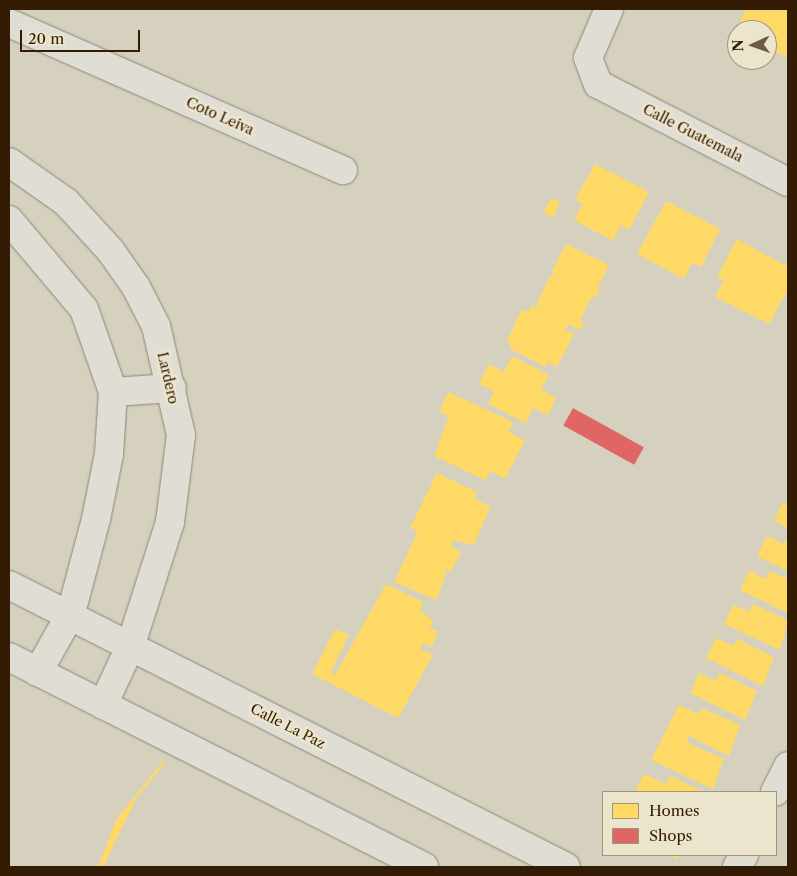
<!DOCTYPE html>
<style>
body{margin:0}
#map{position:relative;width:797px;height:876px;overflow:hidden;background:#d6d1be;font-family:"Libre Caslon Text",serif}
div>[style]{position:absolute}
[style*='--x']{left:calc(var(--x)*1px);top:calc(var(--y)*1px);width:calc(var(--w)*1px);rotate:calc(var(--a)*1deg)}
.homes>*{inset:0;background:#ffd966}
.shops>*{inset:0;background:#e06666;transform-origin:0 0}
.roads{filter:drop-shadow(0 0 1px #8c8678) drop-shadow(0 0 1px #8c8678)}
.minor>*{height:28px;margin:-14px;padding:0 14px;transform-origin:14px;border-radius:14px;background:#e0ded4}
.tertiary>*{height:28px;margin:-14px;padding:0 14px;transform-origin:14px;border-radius:14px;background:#e0ded4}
.secondary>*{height:28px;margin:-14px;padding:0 14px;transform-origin:14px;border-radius:14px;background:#e0ded4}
span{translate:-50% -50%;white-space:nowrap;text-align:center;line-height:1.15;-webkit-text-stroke:5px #ece5ce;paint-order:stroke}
.street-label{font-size:14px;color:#341b03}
.frame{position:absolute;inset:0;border:10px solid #341b03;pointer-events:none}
.legend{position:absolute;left:602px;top:791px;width:175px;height:65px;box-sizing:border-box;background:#ece5ce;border:1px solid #a2947d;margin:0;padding:6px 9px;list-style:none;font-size:15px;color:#341b03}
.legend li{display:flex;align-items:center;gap:10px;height:25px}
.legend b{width:25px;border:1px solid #a2947d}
.north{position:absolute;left:727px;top:20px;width:50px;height:50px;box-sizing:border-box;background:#ece5ce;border:1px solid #a2947d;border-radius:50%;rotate:268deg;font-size:14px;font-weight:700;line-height:20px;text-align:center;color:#341b03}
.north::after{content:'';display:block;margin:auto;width:18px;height:22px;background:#6d5b44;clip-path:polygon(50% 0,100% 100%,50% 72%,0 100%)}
.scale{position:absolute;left:20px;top:30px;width:120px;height:22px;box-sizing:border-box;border:2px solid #341b03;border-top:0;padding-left:6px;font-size:15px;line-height:18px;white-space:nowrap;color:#341b03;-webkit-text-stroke:4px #ece5ce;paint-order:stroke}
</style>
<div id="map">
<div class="homes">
<div style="clip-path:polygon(746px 9px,788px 9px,786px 57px,767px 47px,767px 30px,755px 30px,740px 21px)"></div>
<div style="clip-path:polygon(595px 164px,649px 192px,629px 230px,621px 225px,613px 241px,574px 220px,583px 204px,575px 199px)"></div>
<div style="clip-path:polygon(551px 198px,560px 202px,553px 218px,543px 212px)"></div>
<div style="clip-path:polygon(666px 201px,720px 229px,701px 267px,692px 263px,684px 279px,637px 254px)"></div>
<div style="clip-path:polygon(737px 239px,788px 267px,788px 289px,769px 324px,715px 297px,724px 280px,717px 277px)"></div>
<div style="clip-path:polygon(566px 244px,609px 265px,597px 289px,600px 290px,596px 298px,592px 296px,580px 321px,584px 323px,580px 330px,568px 324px,565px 330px,574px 334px,557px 367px,548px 362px,546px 367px,509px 348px,511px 343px,507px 341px,522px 309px,528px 312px,531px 306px,543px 308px,536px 305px,550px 276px,558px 276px,551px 273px)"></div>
<div style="clip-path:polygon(512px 356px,549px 375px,541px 390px,556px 397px,548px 415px,533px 408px,526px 423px,488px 404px,494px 391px,479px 384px,489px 364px,504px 372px)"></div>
<div style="clip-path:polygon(448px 392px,513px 422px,508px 432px,525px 440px,505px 479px,490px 471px,485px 480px,434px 456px,449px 416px,439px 412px)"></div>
<div style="clip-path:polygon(437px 473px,477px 492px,474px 498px,490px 507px,474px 545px,454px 540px,451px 547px,461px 552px,451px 572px,444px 569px,446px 575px,436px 600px,394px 582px,418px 531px,410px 528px)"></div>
<div style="clip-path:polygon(783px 502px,788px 505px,788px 528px,774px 521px)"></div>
<div style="clip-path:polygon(767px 536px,784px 544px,788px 536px,788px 571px,757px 556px)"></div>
<div style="clip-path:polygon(749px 570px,766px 579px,770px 571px,788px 579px,788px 613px,740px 590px)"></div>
<div style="clip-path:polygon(386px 584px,423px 602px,420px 610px,433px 621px,430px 628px,438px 631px,432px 647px,423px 643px,420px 649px,433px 655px,398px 718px,312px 674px,335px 629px,349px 635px,331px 672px,335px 675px)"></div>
<div style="clip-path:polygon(752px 604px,788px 620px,780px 650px,724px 624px,733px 605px,749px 612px)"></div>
<div style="clip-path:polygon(716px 638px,733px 646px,737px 639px,774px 657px,763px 686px,706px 658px)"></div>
<div style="clip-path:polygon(699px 673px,716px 681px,719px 673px,757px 691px,745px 720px,690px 693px)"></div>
<div style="clip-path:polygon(679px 705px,699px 714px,702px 708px,740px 725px,729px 756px,689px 736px,686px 742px,724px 759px,713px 789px,651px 760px)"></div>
<div style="clip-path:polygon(163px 761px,165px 763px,136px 799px,103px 867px,98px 867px,116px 820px)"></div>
<div style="clip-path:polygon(644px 774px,666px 784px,670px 776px,704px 792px,635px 792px)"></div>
<div style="clip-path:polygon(668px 855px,679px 855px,677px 859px)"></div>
</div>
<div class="shops">
<div style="left:573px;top:408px;width:81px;height:20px;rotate:29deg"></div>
</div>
<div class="roads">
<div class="minor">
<div style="--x:609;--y:9;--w:53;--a:113.2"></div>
<div style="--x:588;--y:58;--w:28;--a:69"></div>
<div style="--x:598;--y:84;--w:214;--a:27.3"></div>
<div style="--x:9;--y:23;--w:365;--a:23.8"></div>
<div style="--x:775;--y:792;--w:29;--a:-63"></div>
<div style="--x:737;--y:867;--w:14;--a:-60"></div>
</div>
<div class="tertiary">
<div style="--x:9;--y:162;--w:70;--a:35.1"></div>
<div style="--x:66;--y:202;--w:65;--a:47.5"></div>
<div style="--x:110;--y:250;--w:45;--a:54.9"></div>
<div style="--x:136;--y:287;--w:44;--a:62.9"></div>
<div style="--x:156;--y:326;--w:112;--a:77.1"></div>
<div style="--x:181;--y:435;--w:88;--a:97.2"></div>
<div style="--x:170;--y:522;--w:131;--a:107.7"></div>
<div style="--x:130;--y:647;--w:64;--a:115"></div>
<div style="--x:9;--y:220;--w:116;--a:49.9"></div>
<div style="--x:84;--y:309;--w:88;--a:70.7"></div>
<div style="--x:113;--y:392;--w:62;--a:93.7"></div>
<div style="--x:109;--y:454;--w:66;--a:101.3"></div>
<div style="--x:96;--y:519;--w:97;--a:104.9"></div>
<div style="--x:71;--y:613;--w:68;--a:119.2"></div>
<div style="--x:113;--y:392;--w:59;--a:-3.9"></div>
</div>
<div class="secondary">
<div style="--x:9;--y:585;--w:624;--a:26.85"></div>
<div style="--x:9;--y:657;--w:465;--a:26.8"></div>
</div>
</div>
<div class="street-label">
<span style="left:220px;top:116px;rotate:24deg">Coto Leiva</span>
<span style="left:693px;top:133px;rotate:27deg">Calle Guatemala</span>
<span style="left:168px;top:378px;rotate:77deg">Lardero</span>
<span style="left:288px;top:726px;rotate:27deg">Calle La Paz</span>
</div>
<div class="frame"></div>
<ul class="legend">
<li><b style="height:14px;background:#ffd966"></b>Homes</li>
<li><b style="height:14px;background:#e06666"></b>Shops</li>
</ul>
<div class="north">N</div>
<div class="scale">20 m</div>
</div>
